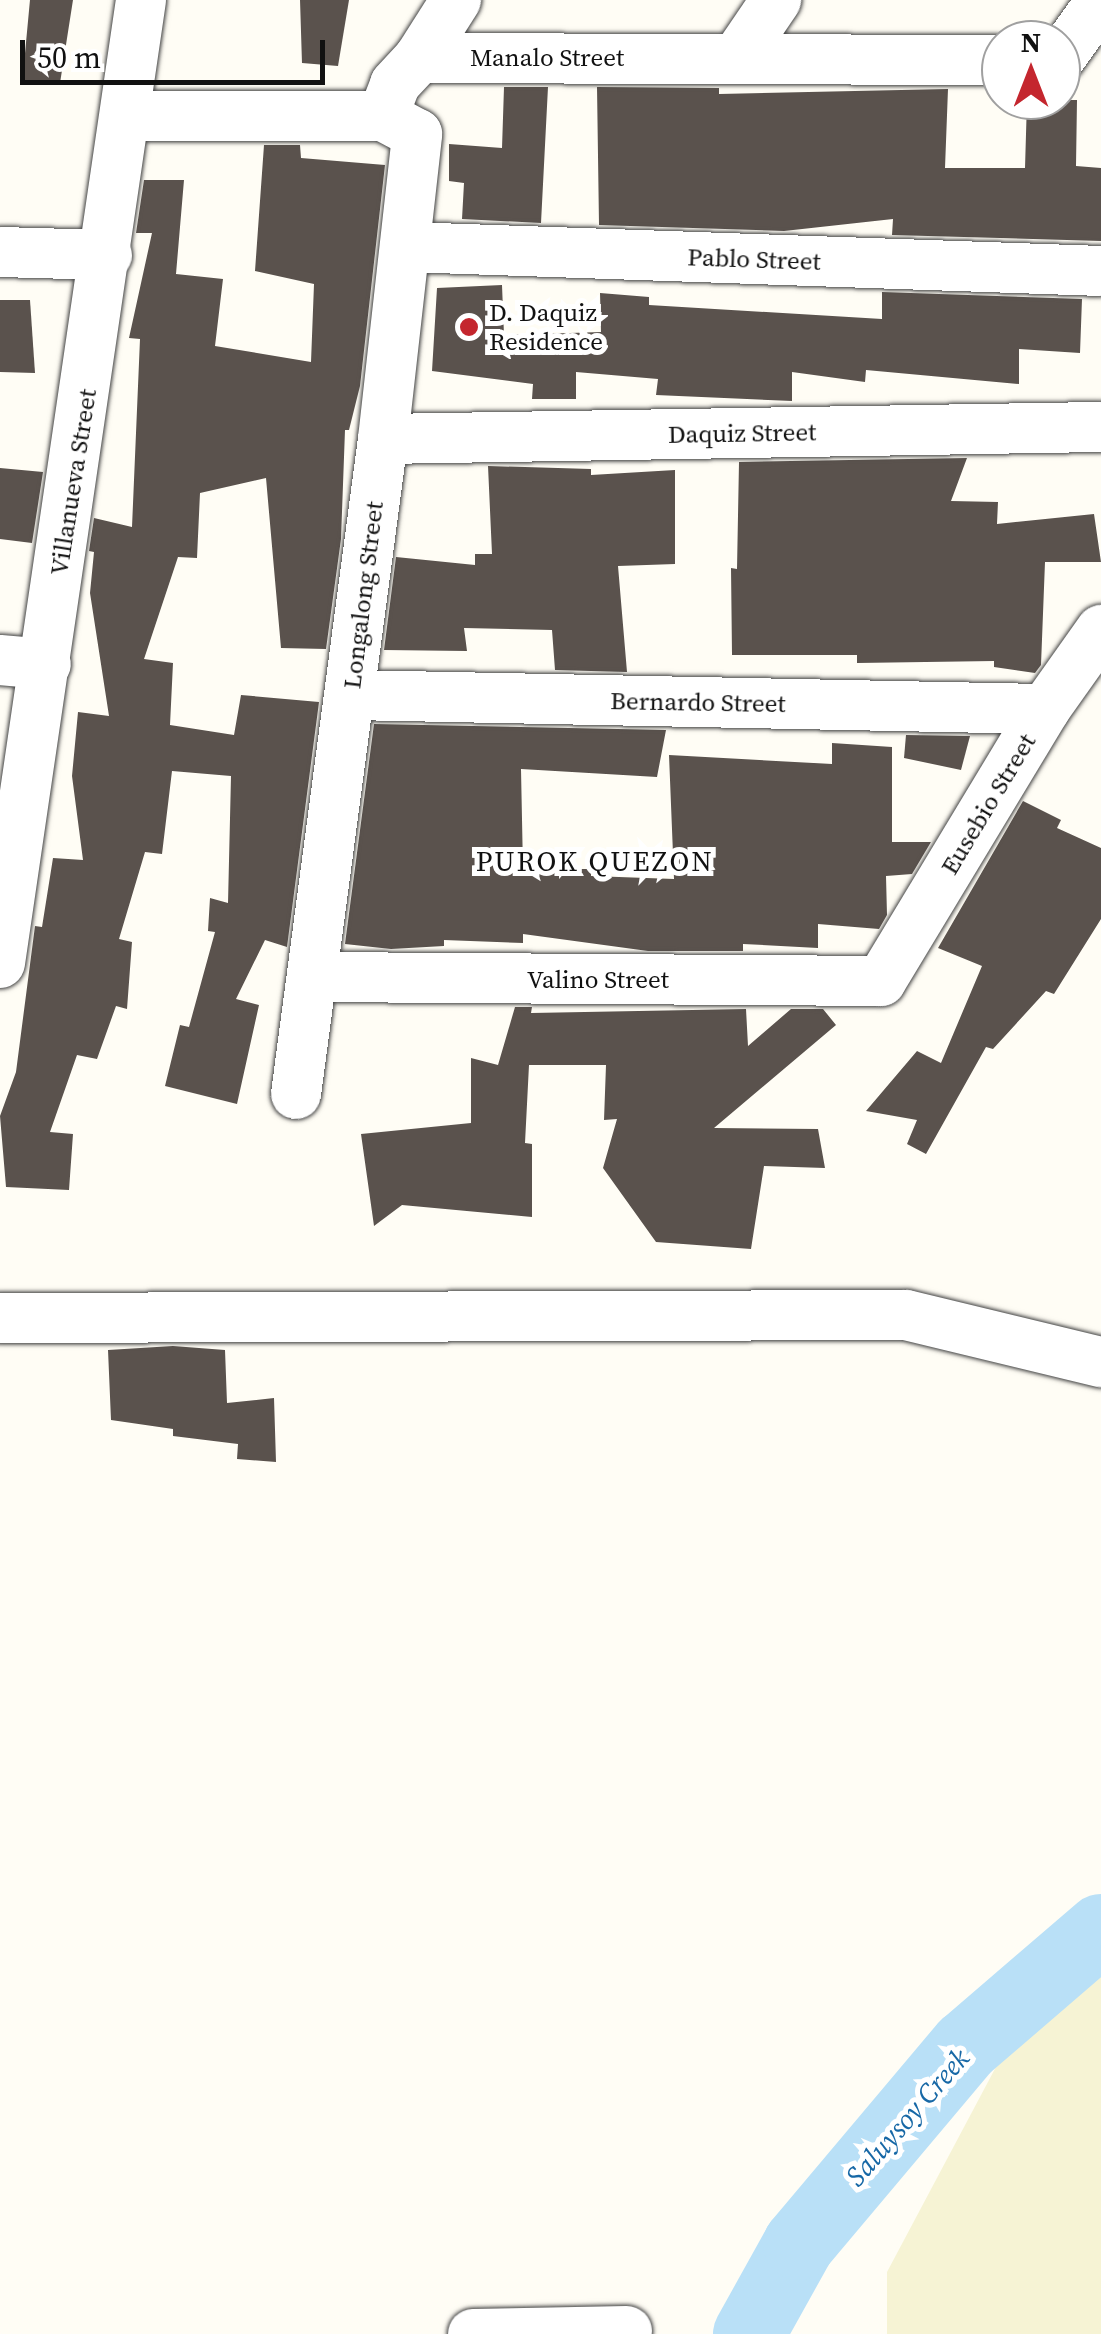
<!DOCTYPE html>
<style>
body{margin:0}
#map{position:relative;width:1101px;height:2334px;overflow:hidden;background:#fffdf5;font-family:"Source Serif 4",serif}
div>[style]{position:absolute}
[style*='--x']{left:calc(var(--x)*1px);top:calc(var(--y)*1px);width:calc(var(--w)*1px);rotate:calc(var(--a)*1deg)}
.farmland>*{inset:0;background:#f6f3d4}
.river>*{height:72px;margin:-36px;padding:0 36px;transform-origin:36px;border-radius:36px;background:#b9e0f7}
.building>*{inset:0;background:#5a524d}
.roads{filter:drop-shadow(0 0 2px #444) drop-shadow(0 0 2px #444)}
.minor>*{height:50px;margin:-25px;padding:0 25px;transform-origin:25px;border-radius:25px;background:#fff}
.dots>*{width:28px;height:28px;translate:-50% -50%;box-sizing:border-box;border:5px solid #fff;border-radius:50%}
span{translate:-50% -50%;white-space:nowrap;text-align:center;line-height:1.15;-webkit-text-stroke:10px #fff;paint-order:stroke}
.street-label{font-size:25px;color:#111}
.poi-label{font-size:25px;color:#111}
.left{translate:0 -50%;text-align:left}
.neighbourhood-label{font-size:28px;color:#111;letter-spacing:2.5px}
.water-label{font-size:28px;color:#1768a6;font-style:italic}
.north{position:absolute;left:981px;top:20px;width:100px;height:100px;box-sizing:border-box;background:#fff;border:2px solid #a0a0a0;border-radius:50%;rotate:0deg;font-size:28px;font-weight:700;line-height:40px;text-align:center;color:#111}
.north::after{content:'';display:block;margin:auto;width:35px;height:45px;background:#c4262e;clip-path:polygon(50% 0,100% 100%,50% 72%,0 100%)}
.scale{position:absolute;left:20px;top:40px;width:305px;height:45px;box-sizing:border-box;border:5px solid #111;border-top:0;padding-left:12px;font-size:30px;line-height:35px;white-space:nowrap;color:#111;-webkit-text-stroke:8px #fff;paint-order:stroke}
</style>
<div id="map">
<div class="farmland">
<div style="clip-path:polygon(1101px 1968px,1101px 2334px,887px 2334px,887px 2272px,1023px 2016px)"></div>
</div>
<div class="river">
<div style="--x:749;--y:2334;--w:103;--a:-60.9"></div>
<div style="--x:799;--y:2244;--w:259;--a:-49.9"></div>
<div style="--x:966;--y:2046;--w:178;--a:-40.7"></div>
</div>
<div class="building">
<div style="clip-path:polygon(30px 0,73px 0,60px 83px,22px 85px)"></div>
<div style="clip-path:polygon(300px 0,349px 0,338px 66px,302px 63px)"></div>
<div style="clip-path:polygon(504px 87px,548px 87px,541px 223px,462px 219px,464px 183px,449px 181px,449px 144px,502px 148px)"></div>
<div style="clip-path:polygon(597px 87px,719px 88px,719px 94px,948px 89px,945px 168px,1025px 168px,1027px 100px,1077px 100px,1076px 166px,1101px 168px,1101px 241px,892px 235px,893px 219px,784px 231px,599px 225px)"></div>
<div style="clip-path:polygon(264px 145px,300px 145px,301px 158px,385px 165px,360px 386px,349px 430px,345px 430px,341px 539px,326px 649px,281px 648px,266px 478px,200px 493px,197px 558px,178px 557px,144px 659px,173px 663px,170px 725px,234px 735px,241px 695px,319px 702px,287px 947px,265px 940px,236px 999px,259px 1005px,237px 1104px,165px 1086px,180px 1025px,189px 1027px,215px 932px,208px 931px,210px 898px,228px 903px,231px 776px,172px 771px,162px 854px,145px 852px,119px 939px,132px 942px,127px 1009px,116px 1006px,97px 1059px,77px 1055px,50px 1132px,73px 1134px,69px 1190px,6px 1187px,0 1116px,16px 1072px,35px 926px,42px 927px,53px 858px,83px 860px,72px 776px,78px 712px,109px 716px,90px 593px,94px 552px,89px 551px,94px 518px,132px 527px,140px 339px,129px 338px,152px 233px,136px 233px,144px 180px,184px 180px,176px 274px,223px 279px,215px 346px,311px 362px,314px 284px,255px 271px)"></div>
<div style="clip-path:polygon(502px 285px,504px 335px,601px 332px,600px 293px,649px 297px,649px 305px,882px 319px,882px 292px,1082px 299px,1080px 353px,1019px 349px,1019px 384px,866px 370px,865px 382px,792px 372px,792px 401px,656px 395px,658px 379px,576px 372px,576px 399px,532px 399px,533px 384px,432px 371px,437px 288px)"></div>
<div style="clip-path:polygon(0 300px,30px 300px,35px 373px,0 372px)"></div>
<div style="clip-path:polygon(967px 458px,951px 501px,998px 502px,997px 524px,1094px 514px,1101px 562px,1045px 562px,1041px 665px,1035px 673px,994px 667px,994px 661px,857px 663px,857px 655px,732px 655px,731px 568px,737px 569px,739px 462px)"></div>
<div style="clip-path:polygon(488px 466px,591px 469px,591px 475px,675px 470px,675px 564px,618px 566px,627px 672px,555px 670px,552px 630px,464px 628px,467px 651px,384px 650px,396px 557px,475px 565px,475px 554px,492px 554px)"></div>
<div style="clip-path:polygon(0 468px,43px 472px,32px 543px,0 539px)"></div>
<div style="clip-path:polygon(374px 724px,666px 730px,657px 777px,521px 769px,523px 869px,591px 869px,591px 876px,674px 879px,669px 755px,832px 764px,832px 743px,892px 747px,892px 842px,931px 842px,912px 874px,886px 876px,887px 915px,879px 929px,818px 924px,818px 948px,743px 944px,743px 951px,648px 951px,523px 934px,523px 943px,444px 940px,444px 946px,391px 949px,345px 944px)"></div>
<div style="clip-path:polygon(906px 735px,970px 736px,961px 770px,904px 758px)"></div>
<div style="clip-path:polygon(1023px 801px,1061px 820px,1057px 828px,1101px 848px,1101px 919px,1054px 994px,1046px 991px,993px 1049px,986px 1047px,926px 1154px,907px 1144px,917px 1120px,866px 1111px,917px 1051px,941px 1063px,982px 966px,938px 948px)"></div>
<div style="clip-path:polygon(515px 1007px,532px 1007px,531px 1013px,746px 1009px,748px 1046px,791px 1009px,823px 1009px,836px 1025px,714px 1128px,818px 1129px,825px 1168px,764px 1166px,751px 1249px,656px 1242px,603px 1168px,617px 1119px,604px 1120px,606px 1065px,529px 1065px,525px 1143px,532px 1144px,532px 1217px,402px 1205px,374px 1226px,361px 1134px,471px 1123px,471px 1058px,498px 1065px)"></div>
<div style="clip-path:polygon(173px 1346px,225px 1350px,227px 1403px,274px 1398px,276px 1462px,237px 1459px,238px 1444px,173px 1436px,173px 1429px,111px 1420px,108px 1350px)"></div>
</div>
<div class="roads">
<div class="minor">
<div style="--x:738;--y:56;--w:68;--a:-55.8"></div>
<div style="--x:1061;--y:57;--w:69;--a:-54.5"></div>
<div style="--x:419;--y:58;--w:69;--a:-57.5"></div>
<div style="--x:126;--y:116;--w:257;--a:0"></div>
<div style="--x:383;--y:116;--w:34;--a:-69"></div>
<div style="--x:395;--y:84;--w:35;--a:-47"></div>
<div style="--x:419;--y:58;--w:582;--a:0.2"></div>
<div style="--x:407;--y:247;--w:694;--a:1.98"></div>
<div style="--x:0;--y:252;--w:107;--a:1.6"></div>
<div style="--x:383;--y:439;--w:718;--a:-0.96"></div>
<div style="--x:0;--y:660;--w:46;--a:5"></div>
<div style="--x:351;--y:695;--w:694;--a:1.16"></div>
<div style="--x:0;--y:963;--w:973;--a:-81.67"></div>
<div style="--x:315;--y:977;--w:566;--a:0.4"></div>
<div style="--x:881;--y:981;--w:318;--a:-58.9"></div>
<div style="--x:1045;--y:709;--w:97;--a:-54.7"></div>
<div style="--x:296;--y:1094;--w:661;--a:-82.43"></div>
<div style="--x:383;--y:439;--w:307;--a:-83.6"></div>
<div style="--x:417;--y:134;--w:38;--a:-152"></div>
<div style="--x:0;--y:1318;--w:906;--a:-0.19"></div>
<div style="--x:906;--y:1315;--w:201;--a:13.6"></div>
<div style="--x:473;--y:2334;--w:154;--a:-1.1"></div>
</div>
</div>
<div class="dots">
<div style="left:469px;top:327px;background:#c4262e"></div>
</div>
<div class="street-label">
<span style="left:547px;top:57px">Manalo Street</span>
<span style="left:754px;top:259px;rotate:2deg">Pablo Street</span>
<span style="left:742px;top:433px;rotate:-1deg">Daquiz Street</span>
<span style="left:73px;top:482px;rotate:-81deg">Villanueva Street</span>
<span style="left:363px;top:595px;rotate:-83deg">Longalong Street</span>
<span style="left:698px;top:702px;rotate:1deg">Bernardo Street</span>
<span style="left:988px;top:804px;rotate:-59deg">Eusebio Street</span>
<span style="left:598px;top:979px">Valino Street</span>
</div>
<div class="poi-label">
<span class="left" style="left:489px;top:327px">D. Daquiz<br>Residence</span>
</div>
<div class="neighbourhood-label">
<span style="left:595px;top:861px">PUROK QUEZON</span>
</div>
<div class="water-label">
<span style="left:907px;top:2117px;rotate:-49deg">Saluysoy Creek</span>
</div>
<div class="north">N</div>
<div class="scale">50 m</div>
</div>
